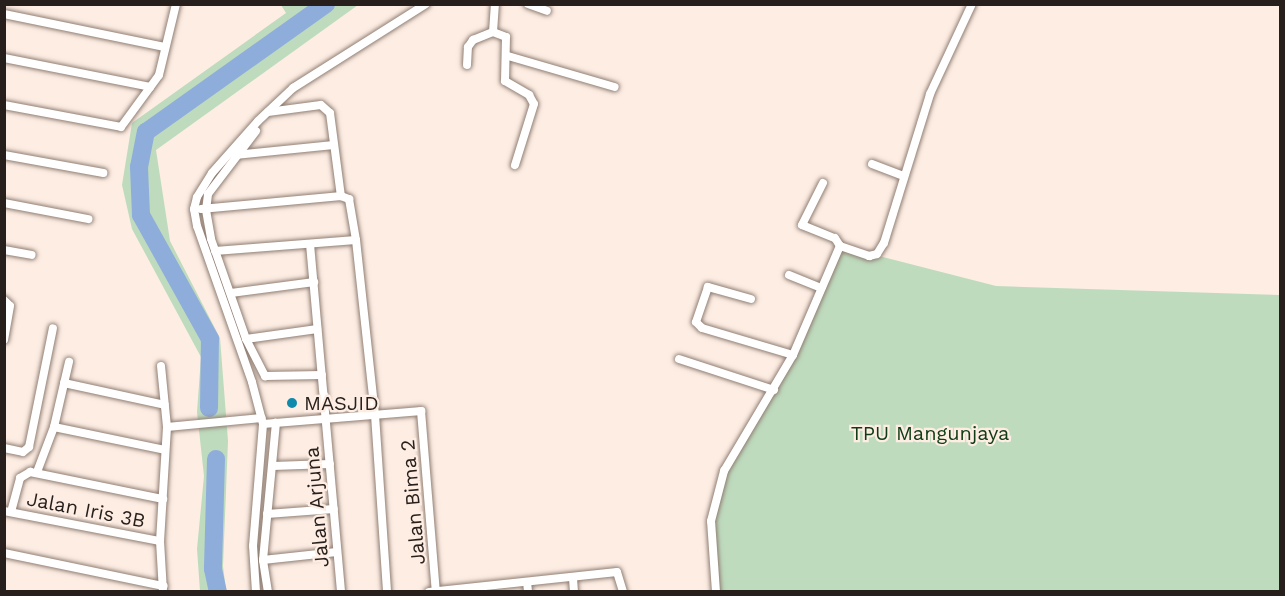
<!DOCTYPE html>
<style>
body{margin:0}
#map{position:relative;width:1285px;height:596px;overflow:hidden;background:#fdede3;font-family:"Work Sans",sans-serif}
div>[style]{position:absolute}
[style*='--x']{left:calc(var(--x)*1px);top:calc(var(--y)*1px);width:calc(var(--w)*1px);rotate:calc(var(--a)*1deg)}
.green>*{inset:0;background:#bedbbe}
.river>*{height:18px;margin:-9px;padding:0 9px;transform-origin:9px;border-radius:9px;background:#8faddb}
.roads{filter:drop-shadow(0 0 2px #907e73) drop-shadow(0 0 2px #907e73)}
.street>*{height:8px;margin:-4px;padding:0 4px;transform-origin:4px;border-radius:4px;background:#fff}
.dots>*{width:16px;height:16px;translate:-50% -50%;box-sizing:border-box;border:3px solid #fdede3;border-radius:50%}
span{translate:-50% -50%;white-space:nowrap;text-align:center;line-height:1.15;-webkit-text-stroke:4.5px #fdede3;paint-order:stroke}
.poi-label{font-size:20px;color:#271f1b}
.left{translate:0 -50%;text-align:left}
.park-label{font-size:20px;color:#0f3c14}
.street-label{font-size:20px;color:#271f1b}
.frame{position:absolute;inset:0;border:6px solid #271f1b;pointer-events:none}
</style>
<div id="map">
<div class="green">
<div style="clip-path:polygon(281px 5px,358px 5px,156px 150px,170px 241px,220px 338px,228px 441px,223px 566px,226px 591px,200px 591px,197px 549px,204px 476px,197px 412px,201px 357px,132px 229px,122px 185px,132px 123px,286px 13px)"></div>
<div style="clip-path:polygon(840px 246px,996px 286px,1280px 295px,1280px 591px,716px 592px,711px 521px,724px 471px,774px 390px)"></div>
</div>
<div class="river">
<div style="--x:209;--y:408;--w:69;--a:-89.2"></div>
<div style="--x:210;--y:339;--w:142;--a:-119.1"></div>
<div style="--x:141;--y:215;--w:48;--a:-92.4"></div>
<div style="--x:139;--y:167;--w:36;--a:-79"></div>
<div style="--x:146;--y:132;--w:221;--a:-35.4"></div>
<div style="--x:216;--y:459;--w:110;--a:91.6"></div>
<div style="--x:213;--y:569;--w:24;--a:78"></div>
</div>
<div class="roads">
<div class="street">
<div style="--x:528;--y:4;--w:20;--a:20"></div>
<div style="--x:4;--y:14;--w:164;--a:11.6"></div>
<div style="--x:493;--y:32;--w:28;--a:-86"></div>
<div style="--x:508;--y:56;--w:111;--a:16.2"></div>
<div style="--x:4;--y:58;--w:149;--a:11.2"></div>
<div style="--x:467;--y:65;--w:18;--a:-87"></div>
<div style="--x:468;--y:47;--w:9;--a:-54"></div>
<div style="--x:473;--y:40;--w:22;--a:-22"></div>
<div style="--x:493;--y:32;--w:14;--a:21"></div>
<div style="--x:506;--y:37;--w:44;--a:91.3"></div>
<div style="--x:505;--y:81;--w:28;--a:30"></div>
<div style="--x:529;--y:95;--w:10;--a:61"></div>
<div style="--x:534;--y:104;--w:64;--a:107.3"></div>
<div style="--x:4;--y:105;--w:119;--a:10.6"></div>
<div style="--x:121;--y:127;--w:64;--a:-53.8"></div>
<div style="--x:159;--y:75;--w:73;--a:-76.5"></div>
<div style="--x:268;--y:112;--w:53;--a:-7.5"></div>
<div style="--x:321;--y:105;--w:12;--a:42"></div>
<div style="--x:330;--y:113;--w:84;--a:82.5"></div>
<div style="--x:341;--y:196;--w:9;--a:21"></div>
<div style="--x:349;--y:199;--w:42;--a:80.3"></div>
<div style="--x:356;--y:240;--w:176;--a:83.8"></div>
<div style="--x:375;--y:415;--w:177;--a:86.1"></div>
<div style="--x:256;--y:131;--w:79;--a:127.3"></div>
<div style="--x:208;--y:194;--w:16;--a:97"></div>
<div style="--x:206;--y:210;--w:29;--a:80"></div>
<div style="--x:211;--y:239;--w:106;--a:70.7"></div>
<div style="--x:246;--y:339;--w:42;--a:62.8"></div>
<div style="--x:265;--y:376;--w:57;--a:-1"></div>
<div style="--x:4;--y:155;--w:101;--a:10.3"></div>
<div style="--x:235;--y:155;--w:99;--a:-5.8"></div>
<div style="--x:872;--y:164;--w:33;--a:21"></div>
<div style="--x:823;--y:183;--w:47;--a:116.6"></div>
<div style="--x:802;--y:225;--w:35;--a:22"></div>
<div style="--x:835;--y:238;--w:9;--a:58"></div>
<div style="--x:4;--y:203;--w:86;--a:10.8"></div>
<div style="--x:201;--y:209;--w:141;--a:-5.3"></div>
<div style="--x:310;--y:244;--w:349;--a:84.9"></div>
<div style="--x:4;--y:250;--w:28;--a:10"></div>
<div style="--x:215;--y:251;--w:141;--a:-4.5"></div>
<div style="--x:789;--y:275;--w:35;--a:22"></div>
<div style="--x:231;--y:293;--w:84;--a:-7.5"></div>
<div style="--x:751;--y:299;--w:45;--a:-164.4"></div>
<div style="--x:708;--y:287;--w:37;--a:109"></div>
<div style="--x:696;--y:322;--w:8;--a:45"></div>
<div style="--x:702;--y:328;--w:95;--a:16.5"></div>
<div style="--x:4;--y:300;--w:8;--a:45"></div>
<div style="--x:10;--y:306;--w:34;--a:100"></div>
<div style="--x:246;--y:339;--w:72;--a:-8"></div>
<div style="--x:679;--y:359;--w:100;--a:18.1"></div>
<div style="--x:161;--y:366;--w:61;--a:84.4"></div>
<div style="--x:167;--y:427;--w:114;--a:93.5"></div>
<div style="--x:160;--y:541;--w:51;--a:86.6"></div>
<div style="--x:64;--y:383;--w:103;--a:12.3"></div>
<div style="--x:263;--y:424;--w:159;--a:-4.7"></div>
<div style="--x:421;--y:411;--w:182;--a:85.3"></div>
<div style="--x:54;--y:427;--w:113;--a:11.7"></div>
<div style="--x:167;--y:427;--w:95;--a:-5.4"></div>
<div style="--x:4;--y:448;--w:19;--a:12"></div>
<div style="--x:23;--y:452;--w:8;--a:-40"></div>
<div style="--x:29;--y:447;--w:121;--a:-78.6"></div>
<div style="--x:273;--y:466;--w:57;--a:-2"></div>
<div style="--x:37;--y:472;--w:48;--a:-69.3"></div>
<div style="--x:54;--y:427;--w:67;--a:-77"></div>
<div style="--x:4;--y:511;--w:159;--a:10.9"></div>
<div style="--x:11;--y:512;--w:35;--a:-75"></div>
<div style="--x:20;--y:478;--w:12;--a:-31"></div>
<div style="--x:30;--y:472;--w:136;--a:11.5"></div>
<div style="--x:267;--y:514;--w:67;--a:-4.3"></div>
<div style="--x:4;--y:553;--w:163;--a:11.7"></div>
<div style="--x:263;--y:560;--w:74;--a:-6.2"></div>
<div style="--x:573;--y:578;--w:14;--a:86"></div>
<div style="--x:527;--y:582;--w:10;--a:84"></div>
<div style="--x:256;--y:592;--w:46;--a:-93.7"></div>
<div style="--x:253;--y:546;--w:122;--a:-85.3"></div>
<div style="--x:263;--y:424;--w:43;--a:-104.7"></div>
<div style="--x:252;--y:382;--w:165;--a:-109.4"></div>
<div style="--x:197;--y:226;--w:17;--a:-100"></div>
<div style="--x:194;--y:209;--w:12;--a:-76"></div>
<div style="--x:197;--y:197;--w:28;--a:-58"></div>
<div style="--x:212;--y:173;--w:69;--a:-48.5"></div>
<div style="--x:258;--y:121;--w:48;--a:-43.3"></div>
<div style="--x:293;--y:88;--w:157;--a:-32.3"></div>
<div style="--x:268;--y:592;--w:32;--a:-99"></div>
<div style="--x:263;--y:560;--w:138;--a:-84.6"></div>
<div style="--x:429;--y:592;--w:189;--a:-6.1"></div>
<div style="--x:617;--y:572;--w:21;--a:73"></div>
<div style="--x:716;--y:592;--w:71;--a:-94"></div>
<div style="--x:711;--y:521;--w:52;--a:-75.4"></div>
<div style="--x:724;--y:471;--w:135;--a:-59.3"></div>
<div style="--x:793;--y:355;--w:119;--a:-66.7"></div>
<div style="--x:840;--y:246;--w:31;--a:19"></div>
<div style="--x:869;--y:256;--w:8;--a:-14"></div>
<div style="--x:877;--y:254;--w:13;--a:-58"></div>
<div style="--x:884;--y:243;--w:156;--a:-72.8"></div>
<div style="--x:930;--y:94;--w:99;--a:-65"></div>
</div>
</div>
<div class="dots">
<div style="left:292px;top:403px;background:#0f89ac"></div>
</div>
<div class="poi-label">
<span class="left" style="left:304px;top:403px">MASJID</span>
</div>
<div class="park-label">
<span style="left:930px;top:433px">TPU Mangunjaya</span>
</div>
<div class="street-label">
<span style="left:413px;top:502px;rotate:-95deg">Jalan Bima 2</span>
<span style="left:317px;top:507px;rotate:-95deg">Jalan Arjuna</span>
<span style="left:86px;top:510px;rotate:11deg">Jalan Iris 3B</span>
</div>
<div class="frame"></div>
</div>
